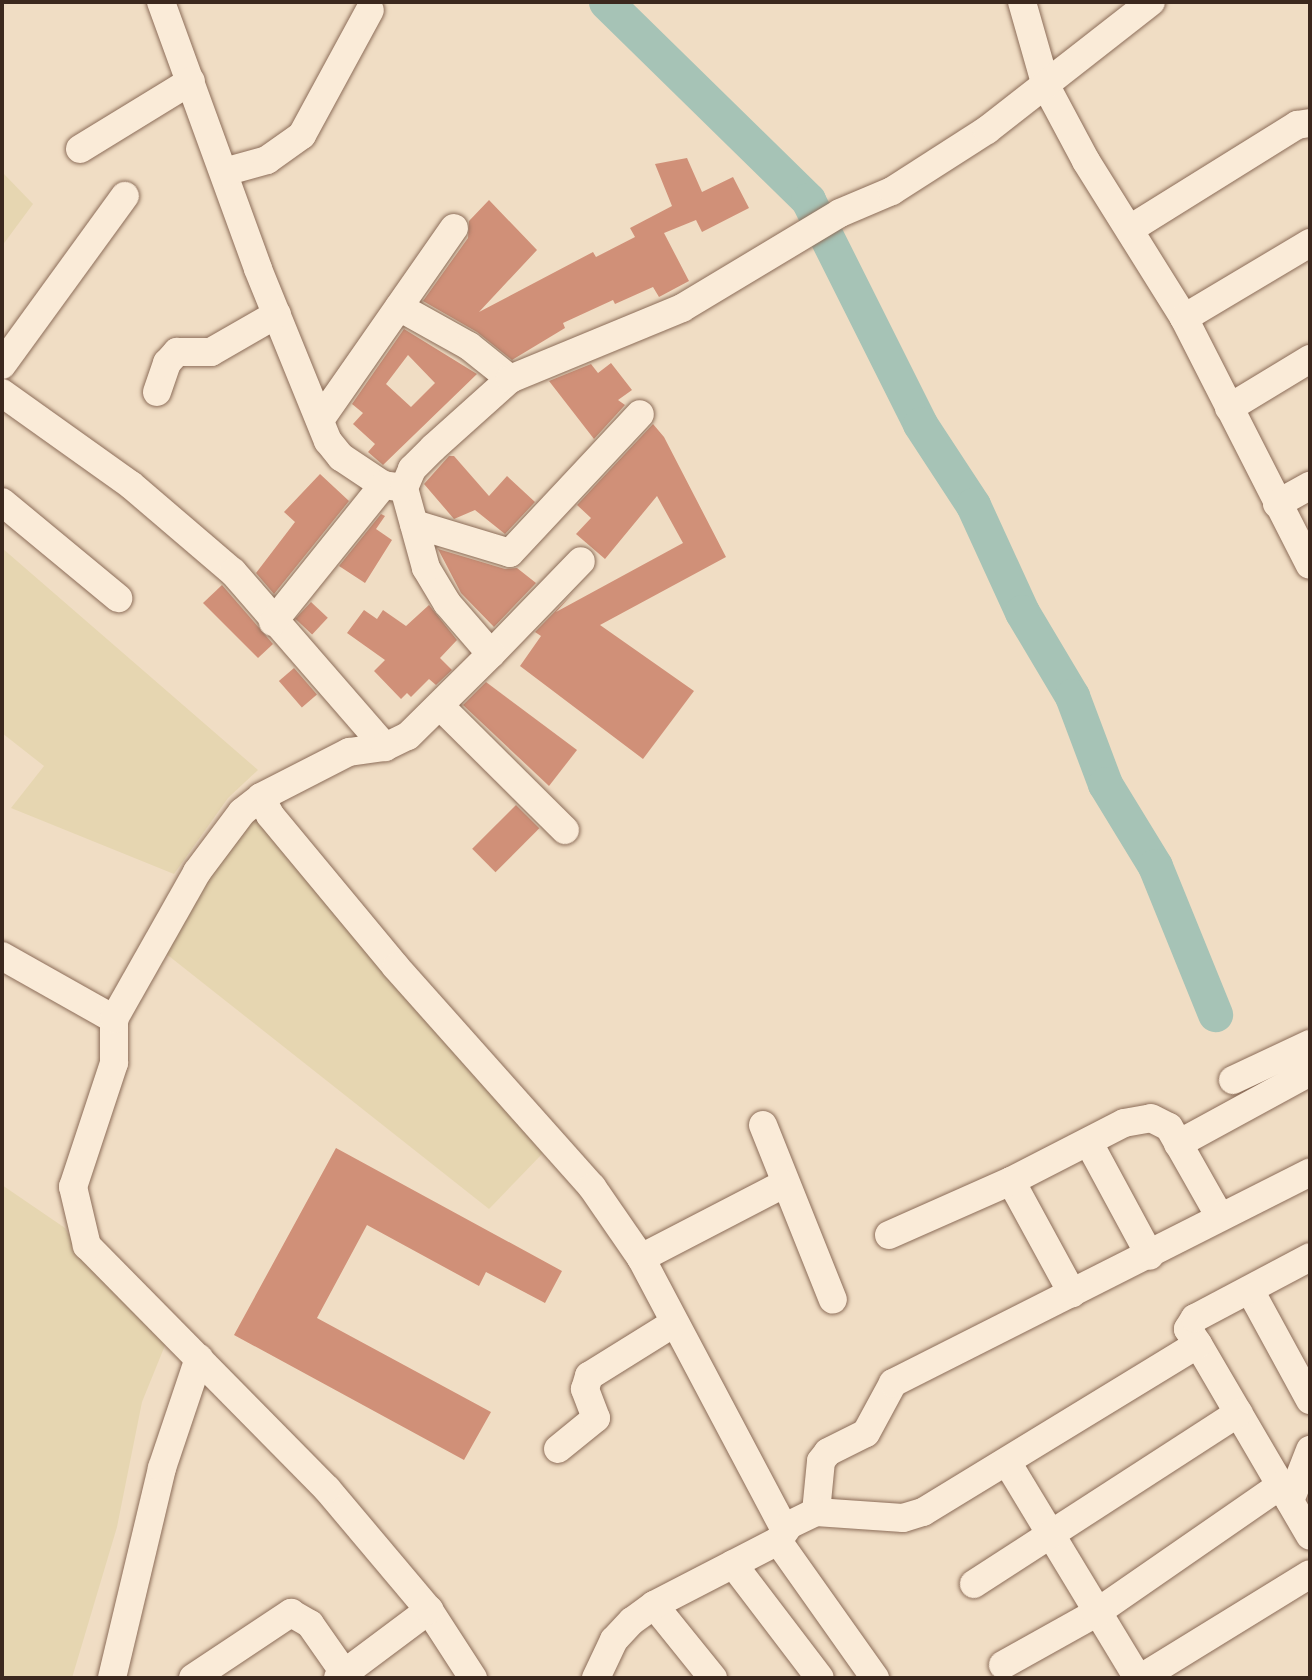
<!DOCTYPE html>
<style>
body{margin:0}
#map{position:relative;width:1312px;height:1680px;overflow:hidden;background:#f0ddc4;font-family:"Crimson Pro",serif}
div>[style]{position:absolute}
[style*='--x']{left:calc(var(--x)*1px);top:calc(var(--y)*1px);width:calc(var(--w)*1px);rotate:calc(var(--a)*1deg)}
.farmland>*{inset:0;background:#e6d6b1}
.river>*{height:35px;margin:-17.5px;padding:0 17.5px;transform-origin:17.5px;border-radius:17.5px;background:#a6c3b6}
.building>*{inset:0;background:#d09078;transform-origin:0 0}
.roads{filter:drop-shadow(0 0 2px #8c6d59) drop-shadow(0 0 2px #8c6d59)}
.minor>*{height:28px;margin:-14px;padding:0 14px;transform-origin:14px;border-radius:14px;background:#faebd8}
span{translate:-50% -50%;white-space:nowrap;text-align:center;line-height:1.15;-webkit-text-stroke:6px #f7e8d4;paint-order:stroke}
.frame{position:absolute;inset:0;border:4px solid #3b281e;pointer-events:none}
</style>
<div id="map">
<div class="farmland">
<div style="clip-path:polygon(2px 172px,33px 204px,2px 246px)"></div>
<div style="clip-path:polygon(2px 548px,258px 770px,228px 798px,174px 874px,11px 808px,44px 766px,2px 733px)"></div>
<div style="clip-path:polygon(255px 812px,544px 1152px,489px 1209px,160px 949px)"></div>
<div style="clip-path:polygon(2px 1185px,65px 1228px,77px 1249px,168px 1338px,142px 1402px,117px 1527px,72px 1678px,2px 1678px)"></div>
</div>
<div class="river">
<div style="--x:606;--y:2;--w:283;--a:44.4"></div>
<div style="--x:808;--y:200;--w:250;--a:63.4"></div>
<div style="--x:920;--y:424;--w:97;--a:56.8"></div>
<div style="--x:973;--y:505;--w:118;--a:65.4"></div>
<div style="--x:1022;--y:612;--w:98;--a:59.2"></div>
<div style="--x:1072;--y:696;--w:94;--a:69.4"></div>
<div style="--x:1105;--y:784;--w:96;--a:58.6"></div>
<div style="--x:1155;--y:866;--w:160;--a:67.9"></div>
</div>
<div class="building">
<div style="clip-path:polygon(687px 158px,702px 192px,733px 177px,749px 208px,702px 232px,696px 220px,664px 233px,689px 281px,659px 297px,653px 287px,615px 304px,613px 300px,563px 323px,565px 328px,512px 360px,477px 332px,423px 301px,468px 238px,469px 221px,489px 200px,537px 250px,479px 312px,593px 252px,596px 257px,635px 237px,630px 228px,672px 206px,655px 164px)"></div>
<div style="clip-path:polygon(evenodd,404px 329px,477px 374px,383px 465px,368px 452px,375px 444px,353px 424px,363px 413px,352px 404px,404px 329px,408px 355px,435px 383px,411px 407px,386px 384px,408px 355px)"></div>
<div style="clip-path:polygon(611px 363px,632px 390px,618px 400px,625px 405px,594px 439px,549px 381px,591px 364px,598px 373px)"></div>
<div style="clip-path:polygon(653px 424px,664px 437px,726px 557px,600px 625px,694px 691px,643px 759px,520px 666px,541px 636px,535px 632px,574px 592px,556px 612px,683px 543px,657px 496px,605px 559px,576px 534px,591px 518px,577px 505px)"></div>
<div style="clip-path:polygon(449px 456px,454px 456px,489px 496px,507px 476px,535px 502px,505px 534px,475px 510px,454px 519px,424px 484px)"></div>
<div style="clip-path:polygon(320px 474px,349px 501px,274px 594px,256px 573px,295px 522px,284px 512px)"></div>
<div style="clip-path:polygon(381px 514px,385px 516px,376px 529px,392px 540px,365px 583px,339px 566px)"></div>
<div style="clip-path:polygon(438px 549px,505px 569px,517px 568px,536px 583px,494px 627px,461px 593px)"></div>
<div style="clip-path:polygon(222px 585px,273px 644px,258px 658px,203px 603px)"></div>
<div style="left:311px;top:602px;width:23px;height:23px;rotate:43deg"></div>
<div style="clip-path:polygon(429px 605px,457px 640px,440px 658px,452px 670px,436px 685px,429px 679px,411px 697px,407px 693px,401px 699px,374px 671px,385px 660px,347px 633px,364px 610px,377px 619px,383px 610px,406px 626px)"></div>
<div style="left:294px;top:668px;width:35px;height:20px;rotate:49deg"></div>
<div style="clip-path:polygon(486px 682px,577px 750px,549px 786px,463px 705px)"></div>
<div style="left:516px;top:805px;width:33px;height:62px;rotate:45deg"></div>
<div style="clip-path:polygon(336px 1148px,562px 1271px,545px 1303px,486px 1272px,479px 1286px,367px 1225px,317px 1318px,491px 1412px,464px 1460px,234px 1335px)"></div>
</div>
<div class="roads">
<div class="minor">
<div style="--x:161;--y:2;--w:284;--a:70"></div>
<div style="--x:258;--y:269;--w:186;--a:67.9"></div>
<div style="--x:328;--y:441;--w:21;--a:51"></div>
<div style="--x:341;--y:457;--w:50;--a:33.7"></div>
<div style="--x:383;--y:485;--w:21;--a:8"></div>
<div style="--x:1022;--y:2;--w:87;--a:74.1"></div>
<div style="--x:1046;--y:86;--w:85;--a:61.9"></div>
<div style="--x:1086;--y:161;--w:185;--a:58"></div>
<div style="--x:1184;--y:318;--w:277;--a:63"></div>
<div style="--x:80;--y:149;--w:130;--a:-31.5"></div>
<div style="--x:224;--y:172;--w:45;--a:-15.6"></div>
<div style="--x:267;--y:160;--w:43;--a:-35.5"></div>
<div style="--x:302;--y:135;--w:142;--a:-61.5"></div>
<div style="--x:1130;--y:229;--w:197;--a:-31.9"></div>
<div style="--x:1297;--y:125;--w:13;--a:-9"></div>
<div style="--x:399;--y:307;--w:80;--a:29.1"></div>
<div style="--x:469;--y:346;--w:53;--a:38.8"></div>
<div style="--x:1184;--y:318;--w:147;--a:-30.8"></div>
<div style="--x:2;--y:365;--w:209;--a:-54"></div>
<div style="--x:157;--y:392;--w:31;--a:-71"></div>
<div style="--x:167;--y:363;--w:15;--a:-48"></div>
<div style="--x:177;--y:352;--w:34;--a:0"></div>
<div style="--x:211;--y:352;--w:76;--a:-29.9"></div>
<div style="--x:2;--y:393;--w:158;--a:35.5"></div>
<div style="--x:131;--y:485;--w:134;--a:40.5"></div>
<div style="--x:233;--y:572;--w:232;--a:49"></div>
<div style="--x:1229;--y:408;--w:95;--a:-31.2"></div>
<div style="--x:320;--y:420;--w:234;--a:-55.1"></div>
<div style="--x:2;--y:502;--w:151;--a:39.6"></div>
<div style="--x:1277;--y:504;--w:38;--a:-29"></div>
<div style="--x:414;--y:524;--w:100;--a:16.8"></div>
<div style="--x:510;--y:553;--w:190;--a:-46.9"></div>
<div style="--x:273;--y:622;--w:176;--a:-51.2"></div>
<div style="--x:491;--y:654;--w:129;--a:-45.9"></div>
<div style="--x:440;--y:706;--w:176;--a:44.8"></div>
<div style="--x:261;--y:797;--w:20;--a:63"></div>
<div style="--x:270;--y:815;--w:197;--a:50.3"></div>
<div style="--x:396;--y:967;--w:295;--a:48.3"></div>
<div style="--x:592;--y:1187;--w:86;--a:55.4"></div>
<div style="--x:641;--y:1258;--w:306;--a:62.1"></div>
<div style="--x:2;--y:956;--w:129;--a:29.4"></div>
<div style="--x:1233;--y:1080;--w:85;--a:-25.1"></div>
<div style="--x:763;--y:1125;--w:188;--a:68.2"></div>
<div style="--x:1089;--y:1143;--w:128;--a:61.6"></div>
<div style="--x:1178;--y:1144;--w:150;--a:-28.6"></div>
<div style="--x:1011;--y:1181;--w:128;--a:61.4"></div>
<div style="--x:889;--y:1235;--w:133;--a:-23.9"></div>
<div style="--x:1011;--y:1181;--w:127;--a:-27.2"></div>
<div style="--x:1124;--y:1123;--w:27;--a:-10"></div>
<div style="--x:1151;--y:1118;--w:20;--a:27"></div>
<div style="--x:1169;--y:1127;--w:103;--a:60.5"></div>
<div style="--x:641;--y:1258;--w:161;--a:-27.4"></div>
<div style="--x:1251;--y:1292;--w:123;--a:61.4"></div>
<div style="--x:1198;--y:1344;--w:222;--a:59.7"></div>
<div style="--x:558;--y:1449;--w:49;--a:-39.2"></div>
<div style="--x:596;--y:1418;--w:31;--a:-111"></div>
<div style="--x:585;--y:1389;--w:14;--a:-73"></div>
<div style="--x:589;--y:1376;--w:100;--a:-31.9"></div>
<div style="--x:1007;--y:1462;--w:253;--a:58.8"></div>
<div style="--x:1290;--y:1501;--w:55;--a:-68.6"></div>
<div style="--x:816;--y:1512;--w:51;--a:-84.4"></div>
<div style="--x:821;--y:1461;--w:11;--a:-52"></div>
<div style="--x:828;--y:1452;--w:42;--a:-26.6"></div>
<div style="--x:866;--y:1433;--w:57;--a:-61.6"></div>
<div style="--x:893;--y:1383;--w:467;--a:-26.8"></div>
<div style="--x:778;--y:1541;--w:168;--a:54.7"></div>
<div style="--x:733;--y:1564;--w:143;--a:52.7"></div>
<div style="--x:974;--y:1584;--w:315;--a:-32.9"></div>
<div style="--x:654;--y:1605;--w:94;--a:51.1"></div>
<div style="--x:1003;--y:1665;--w:107;--a:-29.2"></div>
<div style="--x:1096;--y:1613;--w:225;--a:-34.7"></div>
<div style="--x:112;--y:1678;--w:216;--a:-76.6"></div>
<div style="--x:162;--y:1468;--w:116;--a:-71.4"></div>
<div style="--x:193;--y:1678;--w:118;--a:-33.6"></div>
<div style="--x:291;--y:1613;--w:22;--a:30"></div>
<div style="--x:310;--y:1624;--w:61;--a:55"></div>
<div style="--x:338;--y:1678;--w:114;--a:-36.8"></div>
<div style="--x:473;--y:1678;--w:81;--a:-122.9"></div>
<div style="--x:429;--y:1610;--w:158;--a:-130.1"></div>
<div style="--x:327;--y:1489;--w:342;--a:-134.6"></div>
<div style="--x:87;--y:1246;--w:61;--a:-103.3"></div>
<div style="--x:73;--y:1187;--w:131;--a:-71.7"></div>
<div style="--x:114;--y:1063;--w:44;--a:-90"></div>
<div style="--x:114;--y:1019;--w:169;--a:-60.5"></div>
<div style="--x:197;--y:872;--w:75;--a:-53.1"></div>
<div style="--x:242;--y:812;--w:24;--a:-38"></div>
<div style="--x:261;--y:797;--w:99;--a:-27.1"></div>
<div style="--x:349;--y:752;--w:36;--a:-8"></div>
<div style="--x:385;--y:747;--w:25;--a:-26"></div>
<div style="--x:408;--y:736;--w:117;--a:-44.7"></div>
<div style="--x:491;--y:654;--w:67;--a:-130.8"></div>
<div style="--x:447;--y:603;--w:41;--a:-121"></div>
<div style="--x:426;--y:568;--w:83;--a:-105.4"></div>
<div style="--x:404;--y:488;--w:21;--a:-67"></div>
<div style="--x:412;--y:469;--w:30;--a:-45"></div>
<div style="--x:433;--y:448;--w:103;--a:-41.9"></div>
<div style="--x:510;--y:379;--w:186;--a:-22.4"></div>
<div style="--x:682;--y:308;--w:184;--a:-31"></div>
<div style="--x:840;--y:213;--w:56;--a:-22.9"></div>
<div style="--x:892;--y:191;--w:113;--a:-32.7"></div>
<div style="--x:987;--y:130;--w:208;--a:-38"></div>
<div style="--x:596;--y:1678;--w:42;--a:-64.7"></div>
<div style="--x:614;--y:1640;--w:26;--a:-47"></div>
<div style="--x:632;--y:1621;--w:27;--a:-36"></div>
<div style="--x:654;--y:1605;--w:140;--a:-27.3"></div>
<div style="--x:778;--y:1541;--w:19;--a:-55"></div>
<div style="--x:789;--y:1525;--w:30;--a:-26"></div>
<div style="--x:816;--y:1512;--w:87;--a:3.9"></div>
<div style="--x:903;--y:1518;--w:21;--a:-17"></div>
<div style="--x:923;--y:1512;--w:322;--a:-31.4"></div>
<div style="--x:1198;--y:1344;--w:18;--a:-124"></div>
<div style="--x:1188;--y:1329;--w:13;--a:-58"></div>
<div style="--x:1195;--y:1318;--w:130;--a:-27.9"></div>
<div style="--x:1141;--y:1678;--w:198;--a:-31.6"></div>
</div>
</div>
<div class="frame"></div>
</div>
